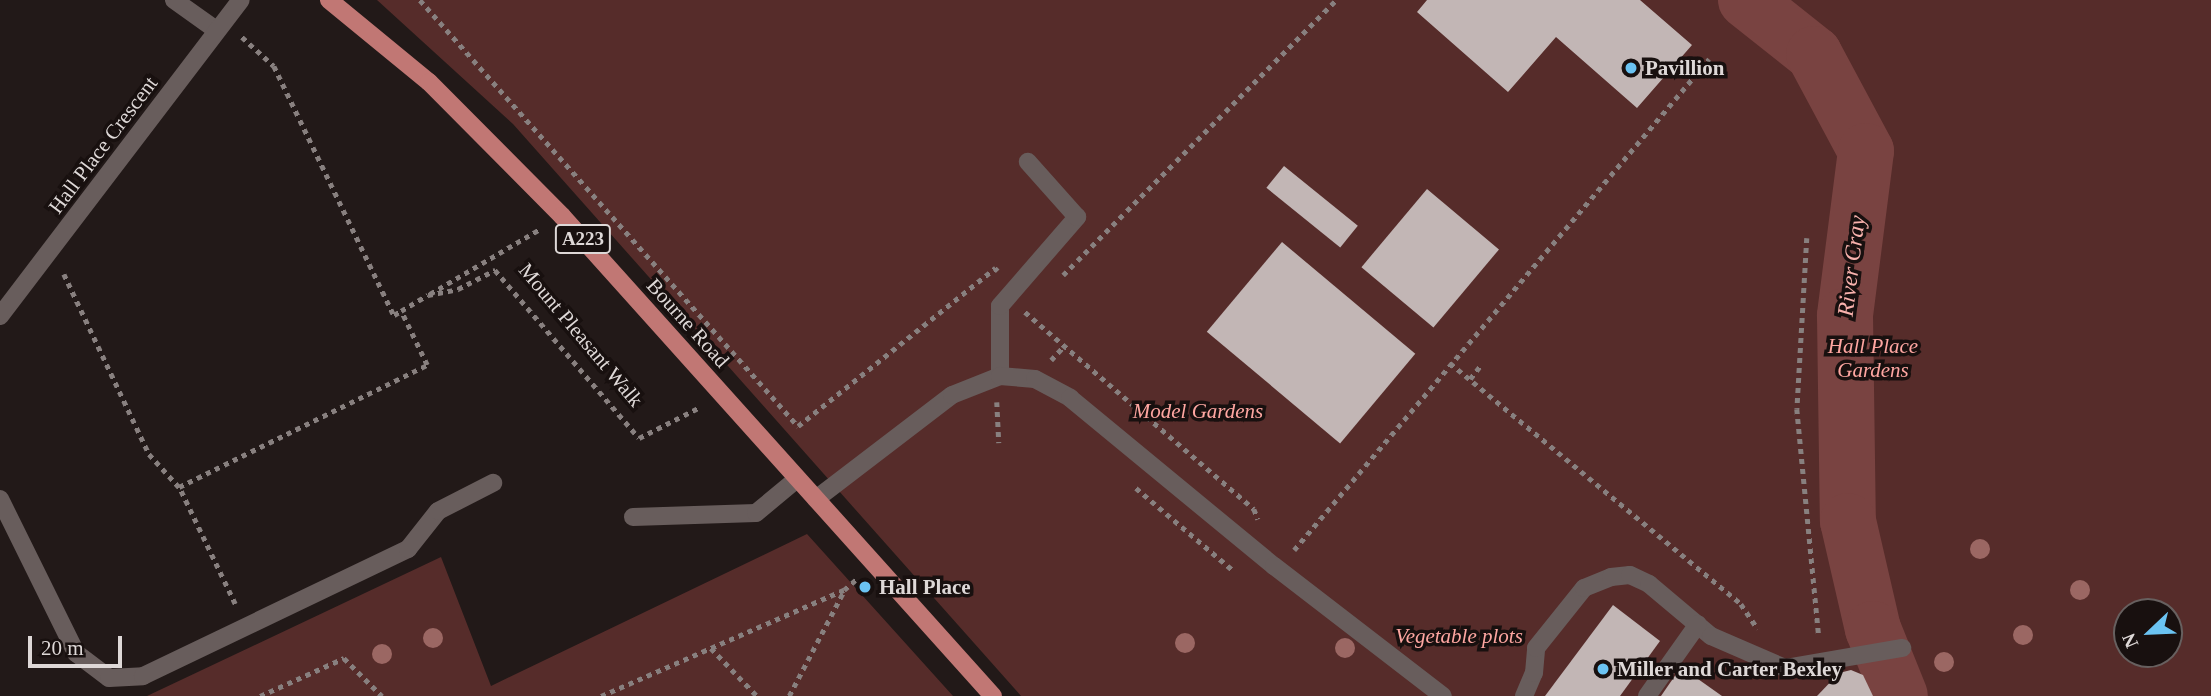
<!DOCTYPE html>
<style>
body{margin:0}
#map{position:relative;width:2211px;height:696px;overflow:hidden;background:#221918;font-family:"Times New Roman",serif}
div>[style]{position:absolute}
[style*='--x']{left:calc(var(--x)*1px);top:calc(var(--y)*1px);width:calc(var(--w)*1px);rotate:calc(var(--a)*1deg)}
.green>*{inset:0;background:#562c2a}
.river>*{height:56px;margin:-28px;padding:0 28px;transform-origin:28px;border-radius:28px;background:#794341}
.building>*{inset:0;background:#c2b6b5;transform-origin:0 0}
.path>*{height:4.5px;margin-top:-2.25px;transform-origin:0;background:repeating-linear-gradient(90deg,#88807f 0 5px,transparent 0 10px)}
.minor>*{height:18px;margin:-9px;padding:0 9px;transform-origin:9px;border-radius:9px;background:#685d5c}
.major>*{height:18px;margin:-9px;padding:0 9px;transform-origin:9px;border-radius:9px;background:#c17774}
.trees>*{width:20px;height:20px;margin:-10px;border-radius:50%;background:#9b6763}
.dots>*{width:19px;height:19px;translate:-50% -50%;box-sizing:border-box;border:4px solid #18100f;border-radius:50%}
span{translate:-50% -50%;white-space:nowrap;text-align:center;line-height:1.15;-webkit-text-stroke:7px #18100f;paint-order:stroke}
.shield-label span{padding:2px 5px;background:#18100f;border:2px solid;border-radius:5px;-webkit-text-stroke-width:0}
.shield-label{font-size:19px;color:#ded8d7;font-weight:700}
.poi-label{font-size:21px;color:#ded8d7;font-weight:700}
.left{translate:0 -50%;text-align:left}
.street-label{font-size:21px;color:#ded8d7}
.park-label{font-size:21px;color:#fea6a1;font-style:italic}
.water-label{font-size:23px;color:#f9b2ad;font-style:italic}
.north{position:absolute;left:2113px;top:598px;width:70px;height:70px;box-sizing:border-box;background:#18100f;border:2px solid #67605f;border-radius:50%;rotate:247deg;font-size:19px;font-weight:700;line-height:28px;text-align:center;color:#ded8d7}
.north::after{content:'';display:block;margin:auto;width:24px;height:32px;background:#6bc3f2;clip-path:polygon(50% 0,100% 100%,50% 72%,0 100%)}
.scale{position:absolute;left:28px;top:636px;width:94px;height:32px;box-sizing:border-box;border:4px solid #ded8d7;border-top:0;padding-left:9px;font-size:21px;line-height:24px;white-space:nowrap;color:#ded8d7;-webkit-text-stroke:5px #18100f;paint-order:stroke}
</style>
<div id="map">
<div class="green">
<div style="clip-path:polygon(evenodd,377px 0,2211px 0,2211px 696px,1021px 696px,513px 124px,377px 0,2127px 612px,2169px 612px,2169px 654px,2127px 654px,2127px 612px)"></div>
<div style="clip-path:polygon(807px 534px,953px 696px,147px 696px,441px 557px,491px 686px)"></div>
</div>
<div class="river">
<div style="--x:1746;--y:0;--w:87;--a:38.5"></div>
<div style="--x:1814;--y:54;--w:110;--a:61.8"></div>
<div style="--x:1866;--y:151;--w:166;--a:97.3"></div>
<div style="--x:1845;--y:316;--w:205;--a:89.2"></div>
<div style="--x:1848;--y:521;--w:111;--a:77"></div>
<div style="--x:1873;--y:629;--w:72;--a:68.1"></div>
</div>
<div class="building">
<div style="clip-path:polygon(1427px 0,1640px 0,1692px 45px,1637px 108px,1556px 37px,1508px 92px,1417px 12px)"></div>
<div style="left:1284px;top:166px;width:95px;height:28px;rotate:39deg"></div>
<div style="left:1427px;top:189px;width:94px;height:102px;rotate:40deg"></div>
<div style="left:1282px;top:242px;width:174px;height:117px;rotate:40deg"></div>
<div style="clip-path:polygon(1613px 605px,1660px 641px,1620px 696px,1545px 696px)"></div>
<div style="clip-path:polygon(1681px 667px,1722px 696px,1661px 696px)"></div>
<div style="clip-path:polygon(1851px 670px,1863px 675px,1873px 696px,1817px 696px,1839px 673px)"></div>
</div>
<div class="path">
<div style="--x:420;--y:0;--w:570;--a:48.42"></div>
<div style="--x:798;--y:426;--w:253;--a:-38.7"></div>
<div style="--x:995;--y:268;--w:4;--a:45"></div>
<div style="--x:242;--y:37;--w:43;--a:42.2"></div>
<div style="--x:274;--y:66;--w:276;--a:64.3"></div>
<div style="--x:394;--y:315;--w:8;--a:-30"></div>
<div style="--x:1807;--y:238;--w:171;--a:93.3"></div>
<div style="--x:1797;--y:409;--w:229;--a:84.5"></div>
<div style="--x:64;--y:274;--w:199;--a:64.7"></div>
<div style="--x:149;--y:454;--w:45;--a:47.7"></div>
<div style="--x:1063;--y:275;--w:387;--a:-45.2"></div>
<div style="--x:430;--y:294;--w:128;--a:-30.6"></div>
<div style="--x:1025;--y:312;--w:302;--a:40.7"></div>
<div style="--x:1254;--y:509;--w:11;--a:68"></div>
<div style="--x:1051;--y:360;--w:19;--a:-47"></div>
<div style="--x:1450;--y:363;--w:378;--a:39.6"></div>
<div style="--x:1741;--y:604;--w:30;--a:56"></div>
<div style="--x:1470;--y:379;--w:16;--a:-52"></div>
<div style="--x:997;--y:402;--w:41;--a:87.2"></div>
<div style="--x:1136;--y:488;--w:128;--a:40.3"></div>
<div style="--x:1294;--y:550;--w:643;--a:-49.8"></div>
<div style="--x:235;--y:604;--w:130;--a:-115.6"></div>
<div style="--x:179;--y:487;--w:276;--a:-26.2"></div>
<div style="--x:427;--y:365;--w:60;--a:-115.7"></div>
<div style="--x:401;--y:311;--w:31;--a:-31"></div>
<div style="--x:428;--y:295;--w:31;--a:-11"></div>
<div style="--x:458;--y:289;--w:42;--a:-27.2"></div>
<div style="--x:495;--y:270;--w:221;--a:49.4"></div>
<div style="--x:639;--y:438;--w:68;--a:-26.9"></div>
<div style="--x:711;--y:648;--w:66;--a:46.2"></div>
<div style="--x:260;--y:696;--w:92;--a:-24.3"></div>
<div style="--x:344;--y:658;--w:54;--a:45"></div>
<div style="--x:601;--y:696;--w:265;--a:-23.6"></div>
<div style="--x:844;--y:590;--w:18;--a:-41"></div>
<div style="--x:789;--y:696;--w:119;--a:-62.4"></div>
</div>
<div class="minor">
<div style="--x:174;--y:0;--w:52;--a:35.5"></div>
<div style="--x:0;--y:316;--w:397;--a:-52.7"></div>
<div style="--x:1000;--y:376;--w:70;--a:-90"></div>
<div style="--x:1000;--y:306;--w:118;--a:-49.1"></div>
<div style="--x:1077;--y:217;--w:74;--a:-131.7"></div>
<div style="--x:0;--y:499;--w:172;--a:63.7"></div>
<div style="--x:76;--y:653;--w:41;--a:37.1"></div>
<div style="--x:109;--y:678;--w:34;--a:-3"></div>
<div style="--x:143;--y:676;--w:294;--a:-25.6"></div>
<div style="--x:408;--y:549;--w:48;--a:-51.7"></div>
<div style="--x:438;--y:511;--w:62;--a:-27"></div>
<div style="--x:816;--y:499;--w:171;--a:-37.4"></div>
<div style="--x:952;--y:395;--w:52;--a:-21.6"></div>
<div style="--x:1000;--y:376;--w:35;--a:5"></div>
<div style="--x:1035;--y:379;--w:40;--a:28"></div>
<div style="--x:1070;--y:398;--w:264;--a:39.5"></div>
<div style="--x:1274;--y:566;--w:213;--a:37.6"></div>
<div style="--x:633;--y:517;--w:123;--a:-1.9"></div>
<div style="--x:756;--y:513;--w:53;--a:-39.7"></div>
<div style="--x:1524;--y:696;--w:25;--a:-67"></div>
<div style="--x:1534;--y:673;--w:25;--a:-85"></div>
<div style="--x:1536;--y:648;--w:77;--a:-51.3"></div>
<div style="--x:1584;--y:588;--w:29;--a:-22"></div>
<div style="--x:1611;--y:577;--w:19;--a:-6"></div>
<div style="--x:1630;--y:575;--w:21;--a:25"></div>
<div style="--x:1649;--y:584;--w:81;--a:40"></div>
<div style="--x:1711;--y:636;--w:81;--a:23.4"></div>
<div style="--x:1785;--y:668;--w:119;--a:-9.7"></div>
<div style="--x:1647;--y:696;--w:88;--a:-54.7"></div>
</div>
<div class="major">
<div style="--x:329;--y:0;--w:129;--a:39.4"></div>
<div style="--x:429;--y:82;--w:189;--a:45.2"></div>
<div style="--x:562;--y:216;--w:645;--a:48.08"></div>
</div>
<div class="trees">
<div style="left:1980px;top:549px"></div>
<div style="left:2080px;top:590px"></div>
<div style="left:2023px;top:635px"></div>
<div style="left:433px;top:638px"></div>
<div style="left:1185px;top:643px"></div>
<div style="left:1345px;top:648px"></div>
<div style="left:382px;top:654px"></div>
<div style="left:1944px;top:662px"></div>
</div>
<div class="dots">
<div style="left:1631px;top:68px;background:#6bc3f2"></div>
<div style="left:865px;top:587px;background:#6bc3f2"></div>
<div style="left:1603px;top:669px;background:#6bc3f2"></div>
</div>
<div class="shield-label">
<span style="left:583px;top:239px">A223</span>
</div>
<div class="poi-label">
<span class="left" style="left:1645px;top:68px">Pavillion</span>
<span class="left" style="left:879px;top:587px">Hall Place</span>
<span class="left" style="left:1617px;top:669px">Miller and Carter Bexley</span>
</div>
<div class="street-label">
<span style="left:103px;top:145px;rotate:-53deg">Hall Place Crescent</span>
<span style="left:688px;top:323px;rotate:48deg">Bourne Road</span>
<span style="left:581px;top:335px;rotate:50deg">Mount Pleasant Walk</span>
</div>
<div class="park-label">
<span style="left:1873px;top:358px">Hall Place<br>Gardens</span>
<span style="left:1198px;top:411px">Model Gardens</span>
<span style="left:1459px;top:636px">Vegetable plots</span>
</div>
<div class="water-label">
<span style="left:1852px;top:266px;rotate:-83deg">River Cray</span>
</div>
<div class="north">N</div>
<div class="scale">20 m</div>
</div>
